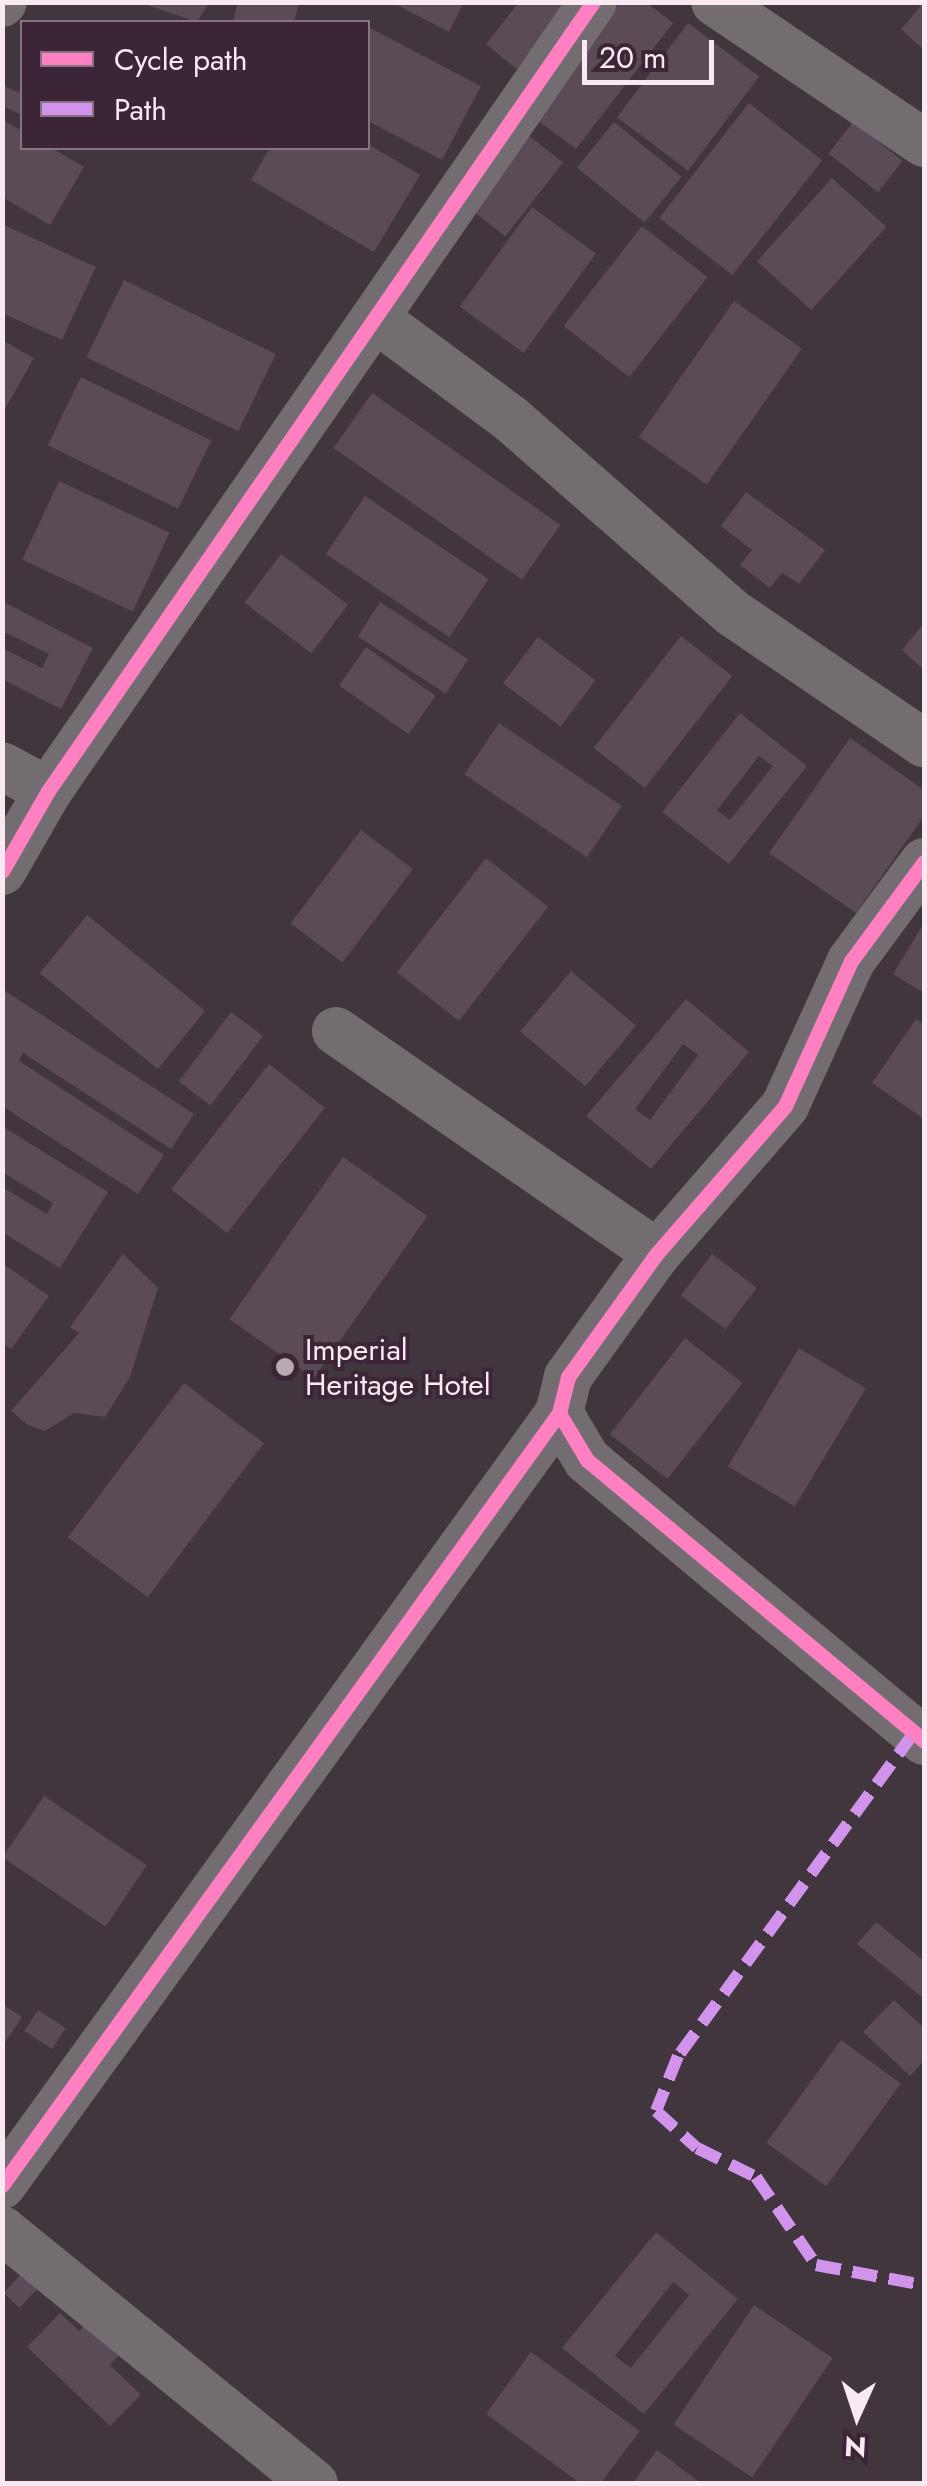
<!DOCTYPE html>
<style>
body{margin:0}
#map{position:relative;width:927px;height:2486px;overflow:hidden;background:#41353e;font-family:Jost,sans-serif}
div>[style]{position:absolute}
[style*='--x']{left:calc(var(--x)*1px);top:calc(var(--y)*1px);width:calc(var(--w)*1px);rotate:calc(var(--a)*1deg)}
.building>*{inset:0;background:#5a4b56;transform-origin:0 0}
.minor>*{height:48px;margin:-24px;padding:0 24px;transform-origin:24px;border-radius:24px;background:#736d72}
.quiet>*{height:12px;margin-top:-6px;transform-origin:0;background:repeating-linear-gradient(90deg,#d193ec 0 25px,transparent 0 37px)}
.cycleway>*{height:15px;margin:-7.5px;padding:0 7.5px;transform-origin:7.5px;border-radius:7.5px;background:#ff80c0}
.dots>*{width:28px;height:28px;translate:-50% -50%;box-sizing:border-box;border:5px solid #3c2536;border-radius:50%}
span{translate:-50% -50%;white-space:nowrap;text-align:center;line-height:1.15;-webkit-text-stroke:8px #3c2536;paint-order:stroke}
.poi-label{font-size:30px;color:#f8e9f3}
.left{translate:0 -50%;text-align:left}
.frame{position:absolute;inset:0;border:5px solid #f8e9f3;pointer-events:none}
.legend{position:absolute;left:20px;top:20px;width:350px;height:130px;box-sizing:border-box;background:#3c2536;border:2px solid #877382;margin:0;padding:12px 18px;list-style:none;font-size:30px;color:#f8e9f3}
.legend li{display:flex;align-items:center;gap:20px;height:50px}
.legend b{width:50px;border:2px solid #877382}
.north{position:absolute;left:807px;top:2366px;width:100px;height:100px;-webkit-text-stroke:8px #3c2536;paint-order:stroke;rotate:183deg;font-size:28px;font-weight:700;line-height:40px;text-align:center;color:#f8e9f3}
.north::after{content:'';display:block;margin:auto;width:35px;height:45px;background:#f8e9f3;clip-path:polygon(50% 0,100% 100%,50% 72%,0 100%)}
.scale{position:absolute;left:582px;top:40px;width:132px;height:45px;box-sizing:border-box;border:5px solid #f8e9f3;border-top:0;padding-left:12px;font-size:30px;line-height:35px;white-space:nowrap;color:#f8e9f3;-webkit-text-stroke:8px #3c2536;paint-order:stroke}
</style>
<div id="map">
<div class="building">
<div style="clip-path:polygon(238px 2px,299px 2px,294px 22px,233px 22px)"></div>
<div style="clip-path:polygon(391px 2px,464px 2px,449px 32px)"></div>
<div style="clip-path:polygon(519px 2px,576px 2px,520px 72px,486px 44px)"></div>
<div style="clip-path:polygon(621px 2px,646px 2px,673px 23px,576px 149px,533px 117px)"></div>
<div style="clip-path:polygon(924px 2px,924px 50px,901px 29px)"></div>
<div style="clip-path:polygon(141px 3px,209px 3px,197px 22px)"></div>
<div style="left:688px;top:23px;width:89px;height:118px;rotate:37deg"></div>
<div style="clip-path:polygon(368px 27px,481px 86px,442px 160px,368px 121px)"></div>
<div style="clip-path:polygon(2px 85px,22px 94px,22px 115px,2px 106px)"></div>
<div style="left:749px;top:103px;width:93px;height:146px;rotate:38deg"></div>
<div style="clip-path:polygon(2px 119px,22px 131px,22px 148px,51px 148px,84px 167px,50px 225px,2px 197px)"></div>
<div style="left:614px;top:122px;width:87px;height:59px;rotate:39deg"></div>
<div style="left:853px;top:122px;width:63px;height:40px;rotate:38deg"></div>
<div style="left:523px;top:131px;width:51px;height:94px;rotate:38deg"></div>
<div style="clip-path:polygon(368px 144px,420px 175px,374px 252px,251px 180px,270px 148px)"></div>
<div style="left:832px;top:178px;width:73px;height:112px;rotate:42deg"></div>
<div style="left:532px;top:207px;width:79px;height:123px;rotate:36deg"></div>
<div style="clip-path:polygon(2px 224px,96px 267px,62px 340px,2px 313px)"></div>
<div style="left:642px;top:226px;width:83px;height:127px;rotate:38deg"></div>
<div style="left:124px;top:280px;width:169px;height:86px;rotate:26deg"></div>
<div style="left:734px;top:301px;width:83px;height:166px;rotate:35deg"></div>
<div style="clip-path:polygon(2px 340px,34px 358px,2px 414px)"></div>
<div style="left:81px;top:377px;width:145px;height:76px;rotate:26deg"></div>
<div style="left:372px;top:393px;width:230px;height:67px;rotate:35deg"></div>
<div style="left:59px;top:481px;width:122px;height:87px;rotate:25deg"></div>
<div style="clip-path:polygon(746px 492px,825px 550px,799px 584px,782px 573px,770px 588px,740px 565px,752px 550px,721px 526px)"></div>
<div style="left:365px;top:496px;width:149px;height:70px;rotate:34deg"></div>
<div style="left:281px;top:554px;width:84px;height:61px;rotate:37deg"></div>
<div style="clip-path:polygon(2px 601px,93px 648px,61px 709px,2px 679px,2px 648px,42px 668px,49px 654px,2px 631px)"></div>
<div style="left:380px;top:602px;width:105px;height:41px;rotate:33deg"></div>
<div style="clip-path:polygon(924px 623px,924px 670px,902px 650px)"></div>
<div style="left:681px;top:636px;width:65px;height:142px;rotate:38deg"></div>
<div style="left:538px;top:637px;width:72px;height:58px;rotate:37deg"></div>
<div style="left:366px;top:647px;width:85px;height:47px;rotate:35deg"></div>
<div style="clip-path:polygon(evenodd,740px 713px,807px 766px,729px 864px,662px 812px,740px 713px,759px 756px,773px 766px,730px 820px,717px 810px,759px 756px)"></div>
<div style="left:499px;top:723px;width:148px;height:62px;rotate:34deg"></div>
<div style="clip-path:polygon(850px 738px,924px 790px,924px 816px,856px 913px,769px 853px)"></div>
<div style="left:361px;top:830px;width:65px;height:117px;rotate:37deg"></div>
<div style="left:486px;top:858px;width:79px;height:145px;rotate:38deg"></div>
<div style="left:87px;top:915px;width:152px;height:75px;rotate:39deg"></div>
<div style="clip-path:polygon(924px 923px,924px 993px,893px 974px)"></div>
<div style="left:571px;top:971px;width:85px;height:79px;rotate:40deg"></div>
<div style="clip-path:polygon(2px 989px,194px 1114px,171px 1149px,23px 1053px,19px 1061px,164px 1155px,138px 1194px,2px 1106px)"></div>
<div style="clip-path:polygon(evenodd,686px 999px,749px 1052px,651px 1169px,586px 1116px,686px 999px,683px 1044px,698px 1055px,650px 1120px,635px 1109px,683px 1044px)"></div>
<div style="left:231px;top:1012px;width:40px;height:87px;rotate:37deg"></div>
<div style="clip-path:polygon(916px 1019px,924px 1025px,924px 1119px,872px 1083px)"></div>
<div style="left:269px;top:1064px;width:71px;height:159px;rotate:38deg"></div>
<div style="clip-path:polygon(2px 1126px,108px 1192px,60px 1268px,2px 1232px,2px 1187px,47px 1214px,53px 1203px,2px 1172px)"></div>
<div style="left:343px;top:1157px;width:103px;height:198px;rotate:35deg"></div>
<div style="clip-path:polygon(123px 1254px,158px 1288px,130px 1377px,105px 1417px,74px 1413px,45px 1431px,28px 1425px,11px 1411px,79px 1333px,70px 1327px)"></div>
<div style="left:712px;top:1254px;width:56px;height:52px;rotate:37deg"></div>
<div style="clip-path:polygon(2px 1263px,49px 1296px,11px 1349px,2px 1343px)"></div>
<div style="left:685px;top:1338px;width:73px;height:122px;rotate:38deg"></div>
<div style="left:799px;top:1348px;width:78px;height:138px;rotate:31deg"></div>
<div style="left:184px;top:1383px;width:100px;height:193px;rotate:37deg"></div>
<div style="left:44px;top:1796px;width:124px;height:74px;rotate:34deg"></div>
<div style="clip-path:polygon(876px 1922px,924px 1961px,924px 1999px,857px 1944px)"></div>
<div style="clip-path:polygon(894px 2000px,924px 2028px,924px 2060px,910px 2076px,863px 2032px)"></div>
<div style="clip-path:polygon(2px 2004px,22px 2017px,2px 2047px)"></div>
<div style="left:38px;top:2010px;width:33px;height:25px;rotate:33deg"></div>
<div style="left:841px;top:2040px;width:74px;height:127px;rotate:36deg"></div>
<div style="clip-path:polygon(evenodd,656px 2232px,738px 2299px,644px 2414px,562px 2348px,656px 2232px,673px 2282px,689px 2295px,631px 2368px,615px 2356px,673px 2282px)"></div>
<div style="left:24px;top:2271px;width:22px;height:30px;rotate:43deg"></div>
<div style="left:754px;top:2305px;width:95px;height:144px;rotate:34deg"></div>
<div style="clip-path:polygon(60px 2313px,79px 2331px,86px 2323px,120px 2354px,110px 2365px,141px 2395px,110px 2426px,27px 2347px)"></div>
<div style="clip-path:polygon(531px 2352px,640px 2431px,600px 2484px,581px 2484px,486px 2414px)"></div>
<div style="clip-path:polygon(657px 2450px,702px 2484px,632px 2484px)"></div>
</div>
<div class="minor">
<div style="--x:715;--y:2;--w:252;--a:34"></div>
<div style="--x:2;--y:3;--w:1;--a:-45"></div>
<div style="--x:375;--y:318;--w:169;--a:36.6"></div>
<div style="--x:511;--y:419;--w:296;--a:41.2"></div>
<div style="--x:734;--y:614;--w:230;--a:34.2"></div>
<div style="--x:2;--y:766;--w:52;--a:28.5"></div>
<div style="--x:924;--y:862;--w:123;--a:126.4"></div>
<div style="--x:851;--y:961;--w:159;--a:114.5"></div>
<div style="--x:785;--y:1106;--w:195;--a:131"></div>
<div style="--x:657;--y:1253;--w:153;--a:125.7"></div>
<div style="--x:568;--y:1377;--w:37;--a:104"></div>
<div style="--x:559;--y:1413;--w:55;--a:59.2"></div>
<div style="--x:587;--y:1460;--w:439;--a:39.8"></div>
<div style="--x:2;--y:871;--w:92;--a:-60.1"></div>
<div style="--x:48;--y:791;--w:959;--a:-55.37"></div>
<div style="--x:336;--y:1031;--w:390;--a:34.7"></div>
<div style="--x:2;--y:2185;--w:952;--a:-54.19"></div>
<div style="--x:2;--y:2230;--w:402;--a:39.1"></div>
</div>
<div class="quiet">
<div style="--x:913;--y:1734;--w:399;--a:126.1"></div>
<div style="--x:678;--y:2056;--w:59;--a:111.8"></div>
<div style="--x:656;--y:2111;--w:55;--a:42.1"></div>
<div style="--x:697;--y:2148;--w:66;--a:26.2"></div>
<div style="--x:756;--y:2177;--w:107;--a:55.7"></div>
<div style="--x:816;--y:2265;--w:110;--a:10.5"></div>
</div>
<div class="cycleway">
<div style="--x:924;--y:862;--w:123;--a:126.4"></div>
<div style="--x:851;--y:961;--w:159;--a:114.5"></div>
<div style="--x:785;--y:1106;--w:195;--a:131"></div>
<div style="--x:657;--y:1253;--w:153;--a:125.7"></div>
<div style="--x:568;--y:1377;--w:37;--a:104"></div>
<div style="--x:559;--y:1413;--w:55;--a:59.2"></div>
<div style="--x:587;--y:1460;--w:439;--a:39.8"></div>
<div style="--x:2;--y:871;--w:92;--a:-60.1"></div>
<div style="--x:48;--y:791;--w:959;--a:-55.37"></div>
<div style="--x:2;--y:2185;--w:952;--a:-54.19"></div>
</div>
<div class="dots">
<div style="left:285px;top:1367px;background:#b8aab4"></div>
</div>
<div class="poi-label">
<span class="left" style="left:305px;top:1367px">Imperial<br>Heritage Hotel</span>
</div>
<div class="frame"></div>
<ul class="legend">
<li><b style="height:12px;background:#ff80c0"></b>Cycle path</li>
<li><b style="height:12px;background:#d193ec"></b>Path</li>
</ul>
<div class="north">N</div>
<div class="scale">20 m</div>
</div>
